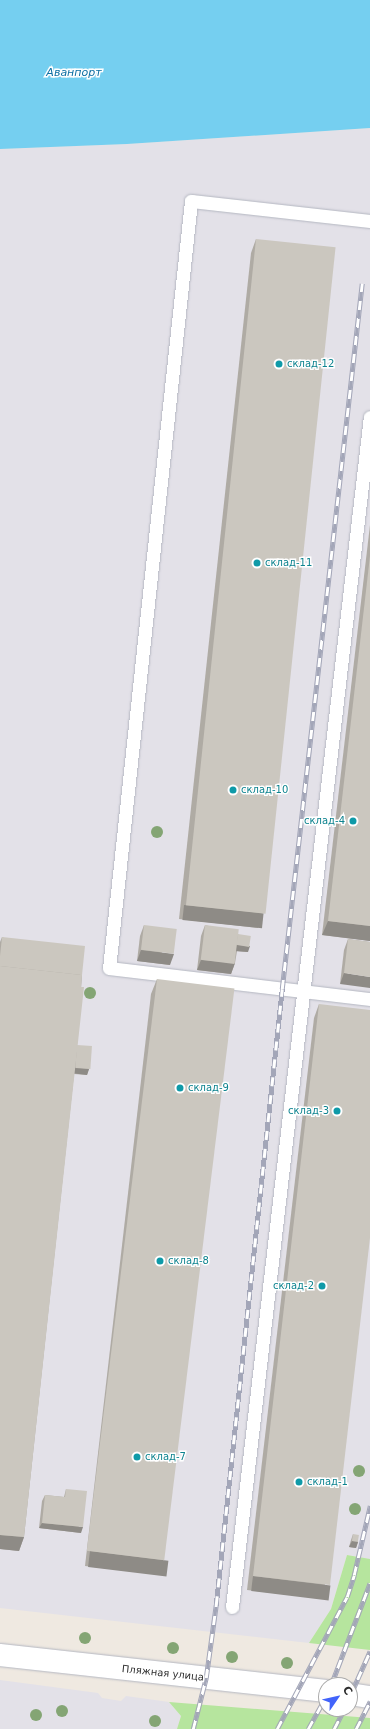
<!DOCTYPE html>
<meta charset="utf-8">
<style>
body{margin:0}
#map{position:relative;width:370px;height:1729px;overflow:hidden;background:#efe9e1;font-family:"DejaVu Sans",sans-serif}
div>[style]{position:absolute}
[style*='--x']{left:calc(var(--x)*1px);top:calc(var(--y)*1px);width:calc(var(--w)*1px);rotate:calc(var(--a)*1deg)}
.industrial>*{inset:0;background:#e3e1e8}
.green>*{inset:0;background:#b6e59e}
.water>*{inset:0;background:#75cff0}
.roads{filter:drop-shadow(0 0 1px #b4b7c1) drop-shadow(0 0 1px #b4b7c1)}
.service>*{height:13px;margin:-6.5px;padding:0 6.5px;transform-origin:6.5px;border-radius:6.5px;background:#fff}
.tertiary>*{height:22px;margin:-11px;padding:0 11px;transform-origin:11px;border-radius:11px;background:#fff}
.rail>*{height:4.5px;margin-top:-2.25px;transform-origin:0;background:repeating-linear-gradient(90deg,#fff 0 9px,#a3a6b8 0 18px);box-sizing:border-box;border-block:1px solid #a3a6b8}
.trees>*{width:12px;height:12px;margin:-6px;border-radius:50%;background:#84a574}
.wall>*{inset:0;background:#afaba4}
.shaded-wall>*{inset:0;background:#8e8b86;transform-origin:0 0}
.building>*{inset:0;background:#cbc7bf;transform-origin:0 0}
.dots>*{width:11px;height:11px;translate:-50% -50%;box-sizing:border-box;border:2px solid #fff;border-radius:50%}
span{translate:-50% -50%;white-space:nowrap;text-align:center;line-height:1.15;-webkit-text-stroke:3px #fff;paint-order:stroke}
.culture-label{font-size:10px;color:#0d838f}
.left{translate:0 -50%;text-align:left}
.right{translate:-100% -50%;text-align:right}
.street-label{font-size:10px;color:#2e2e2e}
.water-label{font-size:11px;color:#0d6fa3;font-style:italic}
.north{position:absolute;left:318px;top:1677px;width:40px;height:40px;box-sizing:border-box;background:#fff;border:1px solid #ababab;border-radius:50%;rotate:56deg;font-size:11px;font-weight:700;line-height:16px;text-align:center;color:#2e2e2e}
.north::after{content:'';display:block;margin:auto;width:14px;height:18px;background:#4264fb;clip-path:polygon(50% 0,100% 100%,50% 72%,0 100%)}
</style>
<div id="map">
<div class="industrial">
<div style="clip-path:polygon(370px 128px,370px 1559px,347px 1555px,331px 1609px,309px 1643px,0 1608px,0 149px,127px 144px)"></div>
<div style="clip-path:polygon(0 1680px,98px 1693px,102px 1698px,121px 1701px,126px 1696px,169px 1702px,181px 1716px,177px 1729px,0 1729px)"></div>
</div>
<div class="green">
<div style="clip-path:polygon(347px 1555px,370px 1559px,370px 1650px,309px 1643px,331px 1609px)"></div>
<div style="clip-path:polygon(169px 1702px,370px 1718px,370px 1729px,177px 1729px,181px 1716px)"></div>
</div>
<div class="water">
<div style="clip-path:polygon(0 0,370px 0,370px 128px,127px 144px,0 149px)"></div>
</div>
<div class="roads">
<div class="service">
<div style="--x:370;--y:221;--w:180;--a:-173.6"></div>
<div style="--x:191;--y:201;--w:771;--a:96.1"></div>
<div style="--x:109;--y:968;--w:263;--a:6.8"></div>
<div style="--x:232;--y:1607;--w:1198;--a:-83.39"></div>
</div>
<div class="tertiary">
<div style="--x:0;--y:1655;--w:328;--a:6.3"></div>
<div style="--x:350;--y:1694;--w:20;--a:9"></div>
</div>
</div>
<div class="rail">
<div style="--x:331;--y:1685;--w:109;--a:-69.1"></div>
<div style="--x:350;--y:1696;--w:49;--a:-66"></div>
<div style="--x:193;--y:1729;--w:53;--a:-75.7"></div>
<div style="--x:206;--y:1678;--w:74;--a:-82.2"></div>
<div style="--x:216;--y:1605;--w:620;--a:-83.88"></div>
<div style="--x:282;--y:989;--w:710;--a:-83.53"></div>
<div style="--x:277;--y:1729;--w:149;--a:-62.1"></div>
<div style="--x:347;--y:1597;--w:23;--a:-72"></div>
<div style="--x:354;--y:1575;--w:71;--a:-76.9"></div>
<div style="--x:308;--y:1729;--w:38;--a:-61"></div>
<div style="--x:334;--y:1729;--w:22;--a:-63"></div>
<div style="--x:356;--y:1729;--w:31;--a:-63"></div>
</div>
<div class="trees">
<div style="left:157px;top:832px"></div>
<div style="left:90px;top:993px"></div>
<div style="left:359px;top:1471px"></div>
<div style="left:355px;top:1509px"></div>
<div style="left:85px;top:1638px"></div>
<div style="left:173px;top:1648px"></div>
<div style="left:232px;top:1657px"></div>
<div style="left:287px;top:1663px"></div>
<div style="left:62px;top:1711px"></div>
<div style="left:36px;top:1715px"></div>
<div style="left:155px;top:1721px"></div>
</div>
<div class="wall">
<div style="clip-path:polygon(256px 239px,258px 928px,179px 919px,251px 253px)"></div>
<div style="clip-path:polygon(370px 525px,370px 941px,322px 935px)"></div>
<div style="clip-path:polygon(144px 925px,170px 965px,137px 961px,140px 936px)"></div>
<div style="clip-path:polygon(205px 925px,238px 934px,248px 952px,237px 951px,235px 963px,231px 974px,197px 970px,201px 936px)"></div>
<div style="clip-path:polygon(2px 937px,82px 975px,77px 1045px,89px 1069px,87px 1075px,74px 1074px,24px 1537px,19px 1551px,0 1549px,0 942px)"></div>
<div style="clip-path:polygon(348px 939px,370px 942px,340px 984px,344px 950px)"></div>
<div style="clip-path:polygon(157px 979px,162px 1575px,85px 1566px,151px 994px)"></div>
<div style="clip-path:polygon(319px 1004px,325px 1599px,247px 1590px,314px 1018px)"></div>
<div style="clip-path:polygon(66px 1489px,81px 1533px,39px 1528px,42px 1501px,45px 1495px,64px 1497px)"></div>
<div style="clip-path:polygon(353px 1534px,358px 1542px,356px 1548px,349px 1547px,351px 1540px)"></div>
</div>
<div class="shaded-wall">
<div style="left:184px;top:905px;width:80px;height:15px;rotate:6deg"></div>
<div style="clip-path:polygon(328px 921px,370px 926px,370px 941px,322px 935px)"></div>
<div style="clip-path:polygon(236px 945px,250px 946px,248px 952px,234px 951px)"></div>
<div style="clip-path:polygon(141px 950px,174px 954px,170px 965px,137px 961px)"></div>
<div style="clip-path:polygon(201px 960px,235px 963px,231px 974px,197px 970px)"></div>
<div style="clip-path:polygon(344px 973px,370px 977px,370px 988px,340px 984px)"></div>
<div style="clip-path:polygon(73px 1067px,89px 1069px,87px 1075px,71px 1073px)"></div>
<div style="clip-path:polygon(42px 1523px,83px 1527px,81px 1533px,39px 1528px)"></div>
<div style="clip-path:polygon(0 1535px,24px 1537px,19px 1551px,0 1549px)"></div>
<div style="clip-path:polygon(352px 1541px,358px 1542px,356px 1548px,349px 1547px)"></div>
<div style="left:90px;top:1551px;width:79px;height:16px;rotate:7deg"></div>
<div style="left:253px;top:1576px;width:78px;height:15px;rotate:7deg"></div>
</div>
<div class="building">
<div style="left:256px;top:239px;width:80px;height:670px;rotate:6deg"></div>
<div style="clip-path:polygon(370px 556px,370px 926px,328px 921px)"></div>
<div style="left:144px;top:925px;width:33px;height:25px;rotate:7deg"></div>
<div style="left:205px;top:925px;width:34px;height:35px;rotate:7deg"></div>
<div style="left:238px;top:934px;width:13px;height:11px;rotate:9deg"></div>
<div style="clip-path:polygon(2px 937px,85px 946px,82px 975px,0 966px,0 956px)"></div>
<div style="clip-path:polygon(348px 939px,370px 942px,370px 977px,344px 973px)"></div>
<div style="clip-path:polygon(0 966px,82px 975px,81px 987px,84px 987px,24px 1537px,0 1535px)"></div>
<div style="left:157px;top:979px;width:78px;height:576px;rotate:7deg"></div>
<div style="clip-path:polygon(319px 1004px,370px 1010px,370px 1238px,330px 1585px,253px 1576px)"></div>
<div style="left:77px;top:1045px;width:15px;height:23px;rotate:4deg"></div>
<div style="clip-path:polygon(66px 1489px,87px 1491px,83px 1527px,42px 1523px,45px 1495px,65px 1497px)"></div>
<div style="left:353px;top:1534px;width:6px;height:7px;rotate:9deg"></div>
</div>
<div class="dots">
<div style="left:279px;top:364px;background:#0f9aa8"></div>
<div style="left:257px;top:563px;background:#0f9aa8"></div>
<div style="left:233px;top:790px;background:#0f9aa8"></div>
<div style="left:353px;top:821px;background:#0f9aa8"></div>
<div style="left:180px;top:1088px;background:#0f9aa8"></div>
<div style="left:337px;top:1111px;background:#0f9aa8"></div>
<div style="left:160px;top:1261px;background:#0f9aa8"></div>
<div style="left:322px;top:1286px;background:#0f9aa8"></div>
<div style="left:137px;top:1457px;background:#0f9aa8"></div>
<div style="left:299px;top:1482px;background:#0f9aa8"></div>
</div>
<div class="culture-label">
<span class="left" style="left:287px;top:364px">склад-12</span>
<span class="left" style="left:265px;top:563px">склад-11</span>
<span class="left" style="left:241px;top:790px">склад-10</span>
<span class="right" style="left:345px;top:821px">склад-4</span>
<span class="left" style="left:188px;top:1088px">склад-9</span>
<span class="right" style="left:329px;top:1111px">склад-3</span>
<span class="left" style="left:168px;top:1261px">склад-8</span>
<span class="right" style="left:314px;top:1286px">склад-2</span>
<span class="left" style="left:145px;top:1457px">склад-7</span>
<span class="left" style="left:307px;top:1482px">склад-1</span>
</div>
<div class="street-label">
<span style="left:163px;top:1673px;rotate:6deg">Пляжная улица</span>
</div>
<div class="water-label">
<span style="left:74px;top:73px">Аванпорт</span>
</div>
<div class="north">С</div>
</div>
